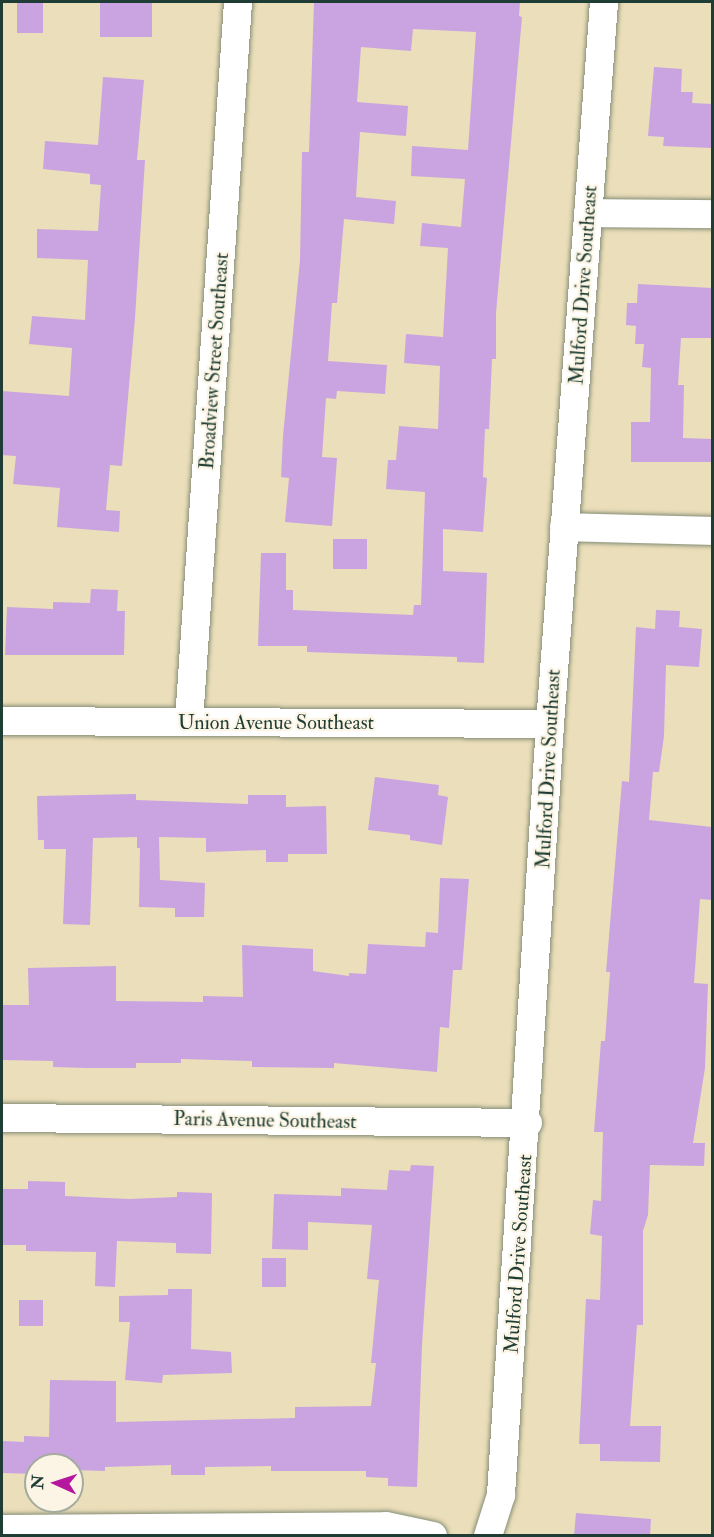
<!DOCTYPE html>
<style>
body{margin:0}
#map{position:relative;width:714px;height:1537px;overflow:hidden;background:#ebdeba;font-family:"IM FELL Double Pica",serif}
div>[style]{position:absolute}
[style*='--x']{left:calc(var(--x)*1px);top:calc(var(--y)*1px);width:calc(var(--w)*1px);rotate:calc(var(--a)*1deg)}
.building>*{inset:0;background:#caa4e0;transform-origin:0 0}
.roads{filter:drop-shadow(0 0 2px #858e77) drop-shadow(0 0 2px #858e77)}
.minor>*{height:28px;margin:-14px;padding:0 14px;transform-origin:14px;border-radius:14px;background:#fff}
span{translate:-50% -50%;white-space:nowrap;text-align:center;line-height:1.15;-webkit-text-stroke:4.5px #fcf5e5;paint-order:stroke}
.street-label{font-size:20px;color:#1f3d34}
.frame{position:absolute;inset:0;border:3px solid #1f3d34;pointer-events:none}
.north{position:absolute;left:24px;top:1453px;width:60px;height:60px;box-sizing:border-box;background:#fcf5e5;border:2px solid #a4ab9e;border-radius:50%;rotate:273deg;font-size:16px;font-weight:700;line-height:24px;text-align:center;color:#1f3d34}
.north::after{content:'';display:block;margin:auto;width:21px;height:27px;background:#b5179e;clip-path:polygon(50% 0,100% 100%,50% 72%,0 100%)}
</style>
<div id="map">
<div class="building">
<div style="left:17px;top:2px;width:26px;height:31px"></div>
<div style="left:100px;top:2px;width:52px;height:35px"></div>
<div style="clip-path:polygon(314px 2px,520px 2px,519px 16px,522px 17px,496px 313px,496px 359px,492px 359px,489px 429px,485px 429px,483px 477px,487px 478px,483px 532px,443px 529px,443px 571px,487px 573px,484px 663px,457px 662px,457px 657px,307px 652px,307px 646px,258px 646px,261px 553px,286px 553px,286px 590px,293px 590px,293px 610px,413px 615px,414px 605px,421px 605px,425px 492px,386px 489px,388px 460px,396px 460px,399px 426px,438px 429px,440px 366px,404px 363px,406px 334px,443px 337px,448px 248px,420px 246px,422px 223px,461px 227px,465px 179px,411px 176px,412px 146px,468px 150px,476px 32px,413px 29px,411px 51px,361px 47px,357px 102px,408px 106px,406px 136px,360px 132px,356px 197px,396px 201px,394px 224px,344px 219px,337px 303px,332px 303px,328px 361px,387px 365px,385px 394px,337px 391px,336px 399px,326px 398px,322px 457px,337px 458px,332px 526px,285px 522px,289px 478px,281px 477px,283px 436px,300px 260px,302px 152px,309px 152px)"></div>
<div style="clip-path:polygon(654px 67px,682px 69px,681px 92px,693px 92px,692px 103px,712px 104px,712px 148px,663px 146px,664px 137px,648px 136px)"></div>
<div style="clip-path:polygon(103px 77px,144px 80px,137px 160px,145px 160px,135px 318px,122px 466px,110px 465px,106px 510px,120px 511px,119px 532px,57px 527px,60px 488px,13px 484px,16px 456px,2px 455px,2px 391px,69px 396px,72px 348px,29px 344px,32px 316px,85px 320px,88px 260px,37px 258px,37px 229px,98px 231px,101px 185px,90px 184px,90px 174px,43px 169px,45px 141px,98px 145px)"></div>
<div style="clip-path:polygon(638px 284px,712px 288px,712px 338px,681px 338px,678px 385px,684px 385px,683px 438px,712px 439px,712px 462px,631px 462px,631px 422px,650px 422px,651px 368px,642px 367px,644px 344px,635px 344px,636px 326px,626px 325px,627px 303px,637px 303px)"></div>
<div style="left:333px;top:539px;width:34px;height:30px"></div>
<div style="clip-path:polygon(91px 589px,118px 590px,117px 611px,125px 611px,124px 655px,5px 655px,7px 607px,53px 609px,53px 602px,90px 603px)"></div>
<div style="clip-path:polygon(656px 610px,680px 611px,679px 627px,702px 629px,699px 667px,666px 665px,664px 736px,659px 772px,653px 772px,649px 820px,712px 827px,712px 900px,700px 899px,694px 983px,708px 984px,705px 1068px,693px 1143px,705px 1143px,704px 1166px,650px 1165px,648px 1215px,643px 1231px,643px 1325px,637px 1325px,630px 1426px,661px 1426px,660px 1462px,600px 1461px,600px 1444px,579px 1444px,586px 1299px,600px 1300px,602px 1236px,590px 1234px,593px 1200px,601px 1201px,603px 1132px,594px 1132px,601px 1041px,605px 1041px,610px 972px,606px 972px,622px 781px,629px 782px,636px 627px,655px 629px)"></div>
<div style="clip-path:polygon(375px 777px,439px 785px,438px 795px,448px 797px,442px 845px,410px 840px,410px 835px,368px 830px)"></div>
<div style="clip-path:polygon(136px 794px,136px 800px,248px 804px,248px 795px,286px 795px,286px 807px,326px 806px,327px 854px,288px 854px,288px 862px,266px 862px,266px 850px,206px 852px,206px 838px,159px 837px,160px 880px,205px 883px,204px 917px,175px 917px,175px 908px,139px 907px,140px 848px,137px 848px,137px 837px,93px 838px,90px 925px,63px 924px,66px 849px,44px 849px,44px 840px,38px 840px,37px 796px)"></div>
<div style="clip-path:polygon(440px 878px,469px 879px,462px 970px,453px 970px,449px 1028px,440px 1027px,437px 1072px,334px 1063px,334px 1068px,252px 1067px,252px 1061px,181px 1059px,181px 1063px,136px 1063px,136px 1068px,87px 1068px,53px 1067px,53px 1061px,2px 1060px,2px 1005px,29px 1005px,28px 968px,116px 966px,116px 1001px,203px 1002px,203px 996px,243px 997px,242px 945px,313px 949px,313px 971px,349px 976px,349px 973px,366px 974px,368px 944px,425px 947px,426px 932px,438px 933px)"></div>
<div style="clip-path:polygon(411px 1165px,434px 1166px,422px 1345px,417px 1487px,388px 1486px,388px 1478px,366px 1477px,366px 1471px,271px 1471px,271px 1466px,205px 1467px,205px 1475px,171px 1475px,171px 1465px,105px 1467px,105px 1471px,72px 1470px,72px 1465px,36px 1465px,36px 1474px,2px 1473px,2px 1441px,24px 1442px,24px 1436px,49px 1437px,50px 1380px,116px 1381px,116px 1422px,295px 1418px,295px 1407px,371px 1406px,376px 1363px,371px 1363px,379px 1280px,367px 1279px,372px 1225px,308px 1222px,308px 1250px,272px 1249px,274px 1194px,341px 1196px,341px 1188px,387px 1190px,389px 1170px,410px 1171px)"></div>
<div style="clip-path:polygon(28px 1181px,65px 1182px,65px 1196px,129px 1199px,177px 1197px,177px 1192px,212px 1193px,211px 1254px,176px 1253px,176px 1243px,117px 1241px,115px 1287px,95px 1286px,96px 1252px,26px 1251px,26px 1245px,2px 1245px,2px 1189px,28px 1189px)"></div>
<div style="left:262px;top:1258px;width:24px;height:29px"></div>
<div style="clip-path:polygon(168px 1289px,192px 1289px,191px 1349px,231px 1352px,232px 1373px,163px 1375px,162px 1383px,125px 1380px,130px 1322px,119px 1322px,119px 1296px,168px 1295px)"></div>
<div style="left:19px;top:1300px;width:24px;height:26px"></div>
<div style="clip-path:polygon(576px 1513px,651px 1519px,650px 1536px,574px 1536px)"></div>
</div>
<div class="roads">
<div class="minor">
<div style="--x:588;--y:213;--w:124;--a:0.5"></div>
<div style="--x:564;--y:527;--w:148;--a:1.5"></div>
<div style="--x:2;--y:721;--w:548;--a:0.31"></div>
<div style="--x:189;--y:721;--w:721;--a:-86.1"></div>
<div style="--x:2;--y:1118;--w:526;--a:0.54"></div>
<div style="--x:2;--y:1529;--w:384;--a:-0.4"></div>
<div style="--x:386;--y:1526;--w:48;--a:12"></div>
<div style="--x:488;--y:1536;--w:43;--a:-72.4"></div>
<div style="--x:501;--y:1495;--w:773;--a:-86.36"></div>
<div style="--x:550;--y:724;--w:724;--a:-85.72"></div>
</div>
</div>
<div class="street-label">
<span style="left:583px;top:285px;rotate:-86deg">Mulford Drive Southeast</span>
<span style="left:214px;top:361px;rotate:-86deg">Broadview Street Southeast</span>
<span style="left:276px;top:722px">Union Avenue Southeast</span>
<span style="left:548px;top:769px;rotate:-87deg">Mulford Drive Southeast</span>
<span style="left:265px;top:1120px;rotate:1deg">Paris Avenue Southeast</span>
<span style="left:518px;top:1254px;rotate:-86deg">Mulford Drive Southeast</span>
</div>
<div class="frame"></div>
<div class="north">N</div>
</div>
